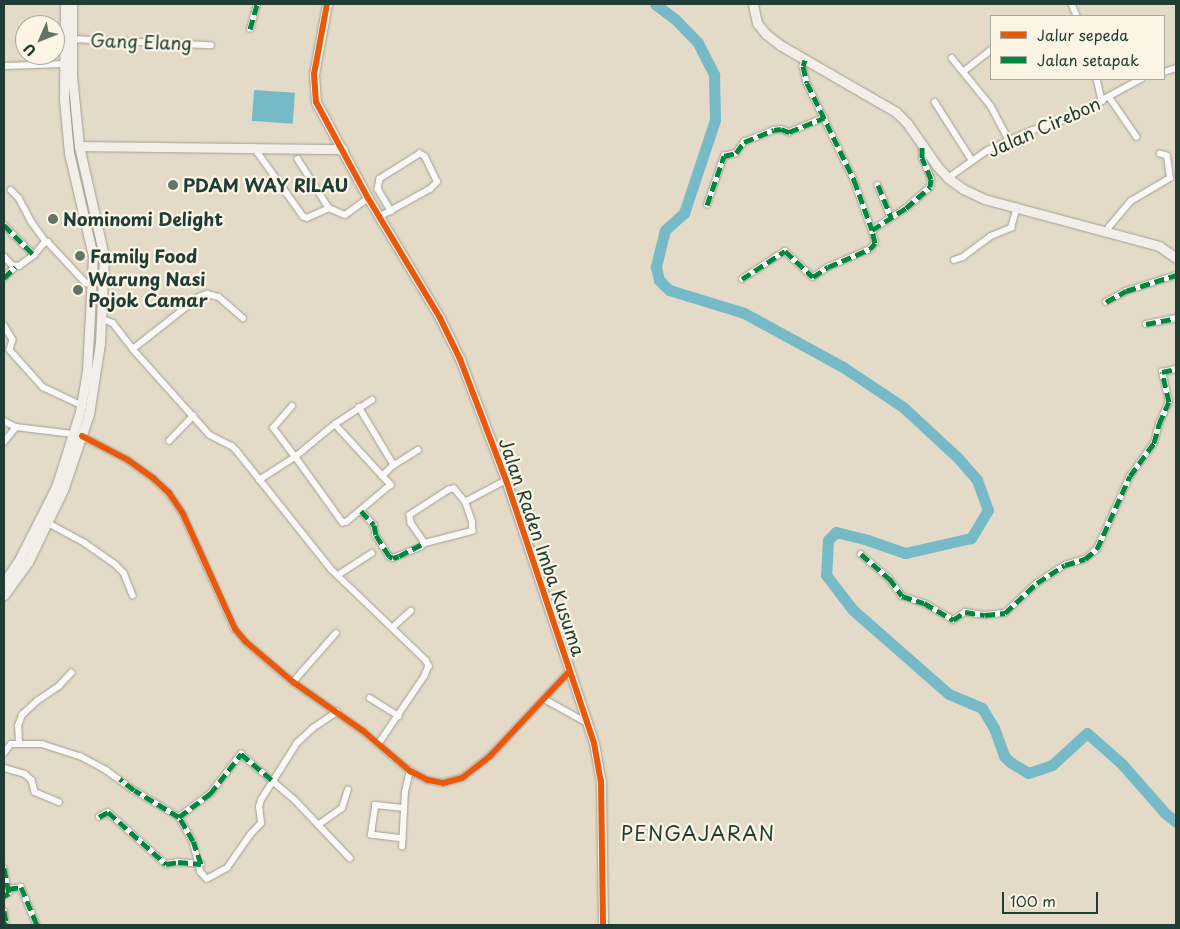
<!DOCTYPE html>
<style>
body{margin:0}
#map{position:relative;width:1180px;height:929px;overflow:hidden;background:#e3dac7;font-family:"Playpen Sans",sans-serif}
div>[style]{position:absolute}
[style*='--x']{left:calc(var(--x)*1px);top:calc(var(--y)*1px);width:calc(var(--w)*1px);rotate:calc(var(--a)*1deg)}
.water>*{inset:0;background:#76b9c7;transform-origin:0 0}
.river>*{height:11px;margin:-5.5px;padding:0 5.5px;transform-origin:5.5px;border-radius:5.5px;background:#76b9c7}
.roads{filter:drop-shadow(0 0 1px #a19f94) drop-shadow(0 0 1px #a19f94)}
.street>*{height:5.5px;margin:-2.75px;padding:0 2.75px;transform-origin:2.75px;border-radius:2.75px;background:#fbf9f7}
.secondary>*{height:9px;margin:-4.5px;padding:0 4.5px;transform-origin:4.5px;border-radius:4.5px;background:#f3efe8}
.quiet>*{height:5px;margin-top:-2.5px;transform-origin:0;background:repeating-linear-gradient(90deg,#00873e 0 10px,transparent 0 15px)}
.cycleway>*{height:6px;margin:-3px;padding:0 3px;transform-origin:3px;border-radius:3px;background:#e8590c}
.dots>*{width:14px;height:14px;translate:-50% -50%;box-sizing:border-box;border:2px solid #fcf5e5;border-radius:50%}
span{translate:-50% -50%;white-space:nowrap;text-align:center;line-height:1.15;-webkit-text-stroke:4.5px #fcf5e5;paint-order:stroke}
.street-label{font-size:18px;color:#1f3d34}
.poi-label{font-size:18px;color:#1f3d34;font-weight:700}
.left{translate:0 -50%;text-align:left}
.quarter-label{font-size:20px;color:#1f3d34;letter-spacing:1px}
.frame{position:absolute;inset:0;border:5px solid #1f3d34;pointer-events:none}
.legend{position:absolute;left:990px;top:15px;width:175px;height:65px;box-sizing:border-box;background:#fcf5e5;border:1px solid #a4ab9e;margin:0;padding:6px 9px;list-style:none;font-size:15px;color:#1f3d34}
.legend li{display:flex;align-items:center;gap:10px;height:25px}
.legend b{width:25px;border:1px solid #a4ab9e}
.north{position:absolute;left:15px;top:15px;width:50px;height:50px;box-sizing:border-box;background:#fcf5e5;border:1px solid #a4ab9e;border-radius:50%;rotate:226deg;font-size:14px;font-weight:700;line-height:20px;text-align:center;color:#1f3d34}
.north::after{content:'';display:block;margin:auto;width:18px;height:22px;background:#647467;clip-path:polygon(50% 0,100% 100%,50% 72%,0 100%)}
.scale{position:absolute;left:1002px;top:892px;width:96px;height:22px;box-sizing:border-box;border:2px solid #1f3d34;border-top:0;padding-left:6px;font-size:15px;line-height:18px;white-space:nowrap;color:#1f3d34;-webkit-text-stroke:4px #fcf5e5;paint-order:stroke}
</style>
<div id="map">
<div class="water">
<div style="left:254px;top:90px;width:41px;height:31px;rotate:4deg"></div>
</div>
<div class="river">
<div style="--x:655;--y:4;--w:26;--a:37"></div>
<div style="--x:676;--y:20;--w:32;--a:46"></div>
<div style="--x:698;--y:43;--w:36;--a:63"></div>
<div style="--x:714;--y:75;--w:45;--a:88.7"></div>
<div style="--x:715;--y:120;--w:98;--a:108.4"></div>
<div style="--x:684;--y:213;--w:25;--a:138"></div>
<div style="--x:665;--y:230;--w:38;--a:104"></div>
<div style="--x:656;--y:267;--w:13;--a:77"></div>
<div style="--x:659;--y:280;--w:14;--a:45"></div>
<div style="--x:669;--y:290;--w:78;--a:17"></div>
<div style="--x:744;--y:313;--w:113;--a:28.6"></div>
<div style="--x:843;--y:367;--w:72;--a:33.7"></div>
<div style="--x:903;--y:407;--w:75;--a:42.8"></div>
<div style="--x:958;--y:458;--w:29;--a:49"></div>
<div style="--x:977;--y:480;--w:32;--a:70"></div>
<div style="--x:988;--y:510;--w:33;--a:121"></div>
<div style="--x:971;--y:538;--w:68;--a:167.2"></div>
<div style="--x:905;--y:553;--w:39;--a:-161"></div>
<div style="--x:868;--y:540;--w:33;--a:-166"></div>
<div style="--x:836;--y:532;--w:11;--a:135"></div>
<div style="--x:828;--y:540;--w:35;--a:93"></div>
<div style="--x:826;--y:575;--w:44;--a:52.4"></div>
<div style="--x:853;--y:610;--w:109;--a:41.3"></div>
<div style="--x:935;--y:682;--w:18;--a:41"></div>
<div style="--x:949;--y:694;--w:36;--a:23"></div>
<div style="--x:982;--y:708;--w:23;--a:59"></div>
<div style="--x:994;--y:728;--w:30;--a:70"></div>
<div style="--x:1004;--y:756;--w:8;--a:45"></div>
<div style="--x:1010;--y:762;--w:21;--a:31"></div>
<div style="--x:1028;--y:773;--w:25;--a:-18"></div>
<div style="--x:1052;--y:765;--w:47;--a:-42.4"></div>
<div style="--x:1087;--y:733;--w:47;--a:41.5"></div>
<div style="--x:1122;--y:764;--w:65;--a:48.7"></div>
<div style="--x:1165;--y:813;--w:14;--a:39"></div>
</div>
<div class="roads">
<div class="street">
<div style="--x:1072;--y:4;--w:13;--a:67"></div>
<div style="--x:250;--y:29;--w:26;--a:-74"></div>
<div style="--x:71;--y:39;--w:140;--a:2.5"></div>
<div style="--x:952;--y:58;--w:62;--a:50.9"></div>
<div style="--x:991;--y:106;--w:38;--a:62"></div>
<div style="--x:805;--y:60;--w:6;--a:108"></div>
<div style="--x:803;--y:66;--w:17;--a:77"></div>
<div style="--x:807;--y:83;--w:108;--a:64.1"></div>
<div style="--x:854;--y:180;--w:53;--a:70.2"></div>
<div style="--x:4;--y:66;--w:59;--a:-1.9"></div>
<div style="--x:963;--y:72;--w:36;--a:-38"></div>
<div style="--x:1164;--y:72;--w:13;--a:-18"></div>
<div style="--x:1097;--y:79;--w:23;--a:77"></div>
<div style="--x:1110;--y:98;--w:47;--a:55.3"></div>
<div style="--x:935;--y:102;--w:69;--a:57.5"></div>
<div style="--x:254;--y:147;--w:85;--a:54.6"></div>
<div style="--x:303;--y:216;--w:4;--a:27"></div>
<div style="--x:307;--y:218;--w:24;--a:-24"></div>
<div style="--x:329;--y:208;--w:17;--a:24"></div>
<div style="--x:345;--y:215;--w:29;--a:-36"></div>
<div style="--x:298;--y:159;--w:58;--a:57.7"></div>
<div style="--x:948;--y:178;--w:49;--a:-35"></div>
<div style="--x:988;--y:150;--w:49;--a:-24"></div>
<div style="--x:1033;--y:130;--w:38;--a:-18"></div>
<div style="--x:1069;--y:118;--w:82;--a:-28.4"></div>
<div style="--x:878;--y:185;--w:35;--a:68"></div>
<div style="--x:11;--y:190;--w:11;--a:45"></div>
<div style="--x:19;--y:198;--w:26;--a:62"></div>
<div style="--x:31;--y:221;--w:26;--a:54"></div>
<div style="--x:707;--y:205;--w:52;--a:-70.9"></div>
<div style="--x:724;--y:156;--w:12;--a:-14"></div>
<div style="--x:736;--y:153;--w:14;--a:-54"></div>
<div style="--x:744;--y:142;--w:32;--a:-22"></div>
<div style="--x:774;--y:130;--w:7;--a:-8"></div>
<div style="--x:781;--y:129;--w:9;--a:21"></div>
<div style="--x:789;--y:132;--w:38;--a:-22"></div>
<div style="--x:381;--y:216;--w:56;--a:-28.9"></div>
<div style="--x:430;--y:189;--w:10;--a:-45"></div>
<div style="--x:437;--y:182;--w:28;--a:-116"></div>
<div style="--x:425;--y:157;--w:6;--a:-149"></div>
<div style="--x:420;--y:154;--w:47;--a:148"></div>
<div style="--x:380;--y:179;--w:10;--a:101"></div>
<div style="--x:378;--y:189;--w:26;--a:59"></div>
<div style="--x:4;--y:225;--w:42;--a:45"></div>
<div style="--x:1106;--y:233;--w:7;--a:-63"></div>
<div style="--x:1109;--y:227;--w:34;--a:-50"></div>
<div style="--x:1131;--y:201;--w:45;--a:-30.5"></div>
<div style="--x:1170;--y:178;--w:22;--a:-98"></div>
<div style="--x:1167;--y:156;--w:7;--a:-164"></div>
<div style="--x:4;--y:256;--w:12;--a:48"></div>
<div style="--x:12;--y:265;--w:7;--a:8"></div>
<div style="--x:19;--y:266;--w:19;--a:-36"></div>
<div style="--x:34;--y:255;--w:16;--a:-50"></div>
<div style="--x:44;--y:243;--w:4;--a:-14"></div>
<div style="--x:48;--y:242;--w:56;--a:47.2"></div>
<div style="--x:86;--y:283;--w:7;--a:8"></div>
<div style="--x:954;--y:260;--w:9;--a:-18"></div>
<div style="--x:963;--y:257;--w:35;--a:-37"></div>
<div style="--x:991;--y:236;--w:22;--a:-22"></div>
<div style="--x:1011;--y:228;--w:22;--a:-74"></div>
<div style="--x:4;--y:278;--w:16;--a:-45"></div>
<div style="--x:742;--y:279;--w:51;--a:-33.1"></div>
<div style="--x:785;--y:251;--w:38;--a:43"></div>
<div style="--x:813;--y:277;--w:18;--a:-34"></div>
<div style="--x:828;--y:267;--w:46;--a:-23.2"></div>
<div style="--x:870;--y:249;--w:8;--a:-50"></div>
<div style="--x:875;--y:243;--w:13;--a:-103"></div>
<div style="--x:872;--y:230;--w:40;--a:-32.9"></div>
<div style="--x:906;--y:208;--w:32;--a:-41"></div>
<div style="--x:930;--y:187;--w:8;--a:-83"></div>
<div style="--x:931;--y:179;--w:23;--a:-113"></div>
<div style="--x:922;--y:158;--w:14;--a:-90"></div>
<div style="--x:1106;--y:302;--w:23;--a:-29"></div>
<div style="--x:1126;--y:291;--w:52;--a:-17.7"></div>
<div style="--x:101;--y:318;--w:13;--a:23"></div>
<div style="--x:113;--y:323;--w:33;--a:52"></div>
<div style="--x:133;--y:349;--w:115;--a:48.2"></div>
<div style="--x:210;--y:435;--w:25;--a:27"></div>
<div style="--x:232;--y:446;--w:7;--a:45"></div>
<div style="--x:237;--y:451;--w:152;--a:51.4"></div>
<div style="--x:332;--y:570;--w:130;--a:43.8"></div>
<div style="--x:426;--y:660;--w:7;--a:63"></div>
<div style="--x:429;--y:666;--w:11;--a:112"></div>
<div style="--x:425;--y:676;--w:82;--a:124.1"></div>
<div style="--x:1146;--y:324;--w:31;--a:-11"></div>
<div style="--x:4;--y:325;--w:17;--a:59"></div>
<div style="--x:13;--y:340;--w:10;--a:107"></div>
<div style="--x:10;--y:350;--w:50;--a:48.3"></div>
<div style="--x:43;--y:387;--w:42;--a:25.3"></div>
<div style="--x:133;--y:349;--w:84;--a:-38.2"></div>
<div style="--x:199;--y:297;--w:9;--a:-21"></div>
<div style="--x:207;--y:294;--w:12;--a:14"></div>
<div style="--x:219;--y:297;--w:32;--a:41"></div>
<div style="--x:359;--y:407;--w:68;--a:58.9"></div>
<div style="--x:394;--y:465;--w:16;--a:135"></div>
<div style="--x:4;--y:421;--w:13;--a:27"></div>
<div style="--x:16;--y:427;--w:57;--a:7"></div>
<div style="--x:335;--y:424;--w:44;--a:-33"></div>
<div style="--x:82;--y:436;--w:52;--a:27.6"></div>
<div style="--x:128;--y:460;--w:31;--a:36"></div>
<div style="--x:153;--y:478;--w:22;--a:43"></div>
<div style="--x:169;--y:493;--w:25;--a:56"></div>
<div style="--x:183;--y:514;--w:126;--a:65.7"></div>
<div style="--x:235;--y:629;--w:17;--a:50"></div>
<div style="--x:246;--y:642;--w:62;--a:40.4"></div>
<div style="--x:293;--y:682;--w:85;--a:35"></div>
<div style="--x:363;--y:731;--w:62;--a:40.4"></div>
<div style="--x:410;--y:771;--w:20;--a:27"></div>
<div style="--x:428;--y:780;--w:15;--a:11"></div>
<div style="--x:443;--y:783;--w:20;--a:-15"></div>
<div style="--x:462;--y:778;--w:36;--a:-38"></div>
<div style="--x:490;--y:756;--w:115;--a:-46.8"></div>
<div style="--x:169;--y:441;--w:35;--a:-46"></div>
<div style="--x:4;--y:442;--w:19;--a:-51"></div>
<div style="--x:394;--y:465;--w:28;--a:-32"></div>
<div style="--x:259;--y:480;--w:43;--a:-32.6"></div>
<div style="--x:295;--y:457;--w:52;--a:-39.5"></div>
<div style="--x:335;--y:424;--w:83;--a:47.4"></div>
<div style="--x:391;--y:485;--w:57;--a:139.9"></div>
<div style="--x:347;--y:522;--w:4;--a:166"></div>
<div style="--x:343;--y:523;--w:6;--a:-129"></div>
<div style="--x:339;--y:518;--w:75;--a:-125.8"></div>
<div style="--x:295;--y:457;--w:36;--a:-127"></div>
<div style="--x:273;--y:428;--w:29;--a:-49"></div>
<div style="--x:465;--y:502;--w:47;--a:-28.2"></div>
<div style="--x:361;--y:511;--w:19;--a:47"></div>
<div style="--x:374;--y:525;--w:10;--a:79"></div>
<div style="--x:376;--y:535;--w:25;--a:58"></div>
<div style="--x:389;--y:556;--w:4;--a:27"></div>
<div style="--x:393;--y:558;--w:29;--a:-22"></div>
<div style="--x:420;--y:547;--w:6;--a:-39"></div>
<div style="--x:425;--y:543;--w:49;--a:-14.3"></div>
<div style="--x:472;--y:531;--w:9;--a:-90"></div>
<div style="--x:472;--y:522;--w:21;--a:-109"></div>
<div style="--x:465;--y:502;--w:17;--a:-130"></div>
<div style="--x:454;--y:489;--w:5;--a:169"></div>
<div style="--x:449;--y:490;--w:46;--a:147.3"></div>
<div style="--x:410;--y:515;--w:8;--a:83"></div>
<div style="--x:411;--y:523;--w:24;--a:55"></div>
<div style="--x:48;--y:523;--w:42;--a:28.4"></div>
<div style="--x:85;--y:543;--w:37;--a:35"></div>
<div style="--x:115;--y:564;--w:13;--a:45"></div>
<div style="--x:124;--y:573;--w:24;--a:68"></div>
<div style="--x:861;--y:554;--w:37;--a:41"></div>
<div style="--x:889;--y:578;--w:22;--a:54"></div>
<div style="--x:902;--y:596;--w:23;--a:18"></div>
<div style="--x:924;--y:603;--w:34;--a:30"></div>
<div style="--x:953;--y:620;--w:14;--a:-34"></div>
<div style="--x:965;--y:612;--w:20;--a:9"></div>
<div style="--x:985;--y:615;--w:20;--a:-6"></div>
<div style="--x:1005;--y:613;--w:44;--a:-43.2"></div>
<div style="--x:1037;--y:583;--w:33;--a:-33"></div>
<div style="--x:1065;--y:565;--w:21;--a:-17"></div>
<div style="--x:1085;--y:559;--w:16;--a:-40"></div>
<div style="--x:1097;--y:549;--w:80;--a:-65.7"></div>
<div style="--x:1130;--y:476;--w:41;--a:-54"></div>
<div style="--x:1154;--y:443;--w:20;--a:-75"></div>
<div style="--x:1159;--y:424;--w:24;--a:-66"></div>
<div style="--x:1169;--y:402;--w:31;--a:-103"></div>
<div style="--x:1162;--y:372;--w:14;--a:-12"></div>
<div style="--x:338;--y:575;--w:40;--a:-32.9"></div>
<div style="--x:393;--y:627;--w:24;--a:-42"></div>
<div style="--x:293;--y:682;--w:65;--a:-48.7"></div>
<div style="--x:370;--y:698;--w:34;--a:32"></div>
<div style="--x:544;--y:699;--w:48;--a:28.7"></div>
<div style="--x:19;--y:743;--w:17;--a:-93"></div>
<div style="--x:18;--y:726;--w:12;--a:-70"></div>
<div style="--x:22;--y:715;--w:21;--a:-43"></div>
<div style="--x:37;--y:701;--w:27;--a:-34"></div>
<div style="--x:59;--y:686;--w:18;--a:-47"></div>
<div style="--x:4;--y:753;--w:11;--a:-52"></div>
<div style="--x:11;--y:744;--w:31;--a:0"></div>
<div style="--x:42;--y:744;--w:40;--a:18"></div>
<div style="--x:80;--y:756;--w:30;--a:28"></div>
<div style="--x:106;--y:770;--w:34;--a:36"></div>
<div style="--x:134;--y:790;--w:52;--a:31"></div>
<div style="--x:179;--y:817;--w:28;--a:60"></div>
<div style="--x:193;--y:841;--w:32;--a:76"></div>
<div style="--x:201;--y:872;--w:9;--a:49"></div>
<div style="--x:207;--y:879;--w:23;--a:-29"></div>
<div style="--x:227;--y:868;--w:40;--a:-55.1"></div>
<div style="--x:250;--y:835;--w:16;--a:-47"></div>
<div style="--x:261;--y:823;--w:16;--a:-97"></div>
<div style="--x:259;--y:807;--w:7;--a:-74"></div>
<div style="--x:261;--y:800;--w:67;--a:-57.7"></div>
<div style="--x:297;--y:743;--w:22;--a:-43"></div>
<div style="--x:313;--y:728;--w:29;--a:-34"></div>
<div style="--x:4;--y:768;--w:22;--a:16"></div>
<div style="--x:25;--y:774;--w:9;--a:41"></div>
<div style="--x:32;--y:780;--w:12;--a:76"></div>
<div style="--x:35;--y:792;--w:26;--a:23"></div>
<div style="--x:99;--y:817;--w:10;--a:-29"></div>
<div style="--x:108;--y:812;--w:78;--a:41.9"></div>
<div style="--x:166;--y:864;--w:12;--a:-9"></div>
<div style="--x:178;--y:862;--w:23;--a:5"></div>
<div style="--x:179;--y:817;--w:39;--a:-37"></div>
<div style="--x:210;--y:794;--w:51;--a:-52.2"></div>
<div style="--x:241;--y:754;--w:71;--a:40.4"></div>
<div style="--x:295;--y:800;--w:80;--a:46.5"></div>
<div style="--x:318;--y:825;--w:29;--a:-35"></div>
<div style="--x:342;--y:808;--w:19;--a:-72"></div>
<div style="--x:403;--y:839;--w:32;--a:-173"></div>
<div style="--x:371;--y:835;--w:30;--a:-82"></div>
<div style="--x:375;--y:805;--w:29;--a:6"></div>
<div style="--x:402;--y:847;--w:55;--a:-86.9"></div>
<div style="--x:405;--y:792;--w:22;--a:-77"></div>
<div style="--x:4;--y:868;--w:25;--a:79"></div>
<div style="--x:9;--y:893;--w:6;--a:149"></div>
<div style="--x:8;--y:889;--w:13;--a:-9"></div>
<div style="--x:21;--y:887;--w:41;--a:67.2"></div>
<div style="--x:4;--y:911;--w:10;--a:79"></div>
<div style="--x:6;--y:921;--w:3;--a:135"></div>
</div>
<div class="secondary">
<div style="--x:327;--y:4;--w:71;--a:100.5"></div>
<div style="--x:314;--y:74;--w:28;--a:86"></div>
<div style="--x:316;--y:102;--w:109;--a:61.6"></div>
<div style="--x:368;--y:198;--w:140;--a:59"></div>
<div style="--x:440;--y:318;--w:46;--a:64"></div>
<div style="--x:460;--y:359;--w:129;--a:69.2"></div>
<div style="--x:506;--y:480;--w:277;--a:71.5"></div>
<div style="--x:594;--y:743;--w:39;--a:80"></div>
<div style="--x:601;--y:781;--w:144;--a:89.2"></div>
<div style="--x:753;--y:4;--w:19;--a:78"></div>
<div style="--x:757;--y:23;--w:14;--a:51"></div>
<div style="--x:766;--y:34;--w:18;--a:38"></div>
<div style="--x:780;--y:45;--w:134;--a:30"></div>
<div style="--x:896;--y:112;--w:16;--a:45"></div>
<div style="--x:907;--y:123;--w:52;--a:55.1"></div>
<div style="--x:937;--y:166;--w:16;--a:47"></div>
<div style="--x:948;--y:178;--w:19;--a:36"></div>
<div style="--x:963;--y:189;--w:23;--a:25"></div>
<div style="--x:984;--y:199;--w:181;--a:15"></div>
<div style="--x:1159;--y:246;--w:21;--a:35"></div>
<div style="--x:79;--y:146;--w:264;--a:0.7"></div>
<div style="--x:4;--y:582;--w:29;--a:-56"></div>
<div style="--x:20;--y:558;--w:80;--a:-63.1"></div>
<div style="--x:56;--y:487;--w:79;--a:-72.3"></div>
<div style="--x:80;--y:412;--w:42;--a:-80.3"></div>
<div style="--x:87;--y:371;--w:115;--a:-87"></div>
<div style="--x:93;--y:256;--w:106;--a:-103.1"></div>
<div style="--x:69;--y:153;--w:54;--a:-95.3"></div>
<div style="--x:64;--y:99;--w:95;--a:-89.4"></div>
<div style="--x:4;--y:595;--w:41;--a:-54"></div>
<div style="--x:28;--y:562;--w:80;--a:-64.1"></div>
<div style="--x:63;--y:490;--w:80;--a:-71.1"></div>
<div style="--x:89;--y:414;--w:72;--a:-81.2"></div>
<div style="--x:100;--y:343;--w:87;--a:-87.4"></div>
<div style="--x:104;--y:256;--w:113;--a:-102.8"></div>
<div style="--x:79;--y:146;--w:70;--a:-95.7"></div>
<div style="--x:72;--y:76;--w:72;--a:-90"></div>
</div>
</div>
<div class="quiet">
<div style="--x:250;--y:29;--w:26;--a:-74"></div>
<div style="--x:805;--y:60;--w:6;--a:108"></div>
<div style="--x:803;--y:66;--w:17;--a:77"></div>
<div style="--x:807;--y:83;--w:108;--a:64.1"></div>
<div style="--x:854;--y:180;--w:53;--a:70.2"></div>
<div style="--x:878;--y:185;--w:35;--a:68"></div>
<div style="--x:707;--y:205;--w:52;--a:-70.9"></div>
<div style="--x:724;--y:156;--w:12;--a:-14"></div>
<div style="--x:736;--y:153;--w:14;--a:-54"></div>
<div style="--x:744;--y:142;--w:32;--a:-22"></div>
<div style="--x:774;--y:130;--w:7;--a:-8"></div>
<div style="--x:781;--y:129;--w:9;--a:21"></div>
<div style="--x:789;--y:132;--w:38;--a:-22"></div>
<div style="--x:4;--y:225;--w:42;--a:45"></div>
<div style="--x:4;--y:278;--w:16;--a:-45"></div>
<div style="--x:742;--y:279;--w:51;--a:-33.1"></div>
<div style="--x:785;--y:251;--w:38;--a:43"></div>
<div style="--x:813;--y:277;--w:18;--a:-34"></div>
<div style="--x:828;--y:267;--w:46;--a:-23.2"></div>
<div style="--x:870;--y:249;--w:8;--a:-50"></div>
<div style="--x:875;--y:243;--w:13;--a:-103"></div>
<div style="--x:872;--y:230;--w:40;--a:-32.9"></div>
<div style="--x:906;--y:208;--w:32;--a:-41"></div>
<div style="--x:930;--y:187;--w:8;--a:-83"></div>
<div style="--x:931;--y:179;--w:23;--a:-113"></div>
<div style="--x:922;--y:158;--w:14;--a:-90"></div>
<div style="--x:1106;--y:302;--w:23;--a:-29"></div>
<div style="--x:1126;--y:291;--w:52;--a:-17.7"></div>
<div style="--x:1146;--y:324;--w:31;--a:-11"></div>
<div style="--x:361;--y:511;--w:19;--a:47"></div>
<div style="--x:374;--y:525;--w:10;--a:79"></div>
<div style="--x:376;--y:535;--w:25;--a:58"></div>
<div style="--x:389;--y:556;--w:4;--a:27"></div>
<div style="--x:393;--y:558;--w:6;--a:-18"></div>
<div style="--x:399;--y:556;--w:29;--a:-27"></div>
<div style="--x:861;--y:554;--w:37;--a:41"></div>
<div style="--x:889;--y:578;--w:22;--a:54"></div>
<div style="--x:902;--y:596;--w:23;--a:18"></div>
<div style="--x:924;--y:603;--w:34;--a:30"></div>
<div style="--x:953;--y:620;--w:14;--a:-34"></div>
<div style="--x:965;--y:612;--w:20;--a:9"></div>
<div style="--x:985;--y:615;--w:20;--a:-6"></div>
<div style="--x:1005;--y:613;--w:44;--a:-43.2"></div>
<div style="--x:1037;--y:583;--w:33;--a:-33"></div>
<div style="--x:1065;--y:565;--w:21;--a:-17"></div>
<div style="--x:1085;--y:559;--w:16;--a:-40"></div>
<div style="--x:1097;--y:549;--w:80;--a:-65.7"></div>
<div style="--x:1130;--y:476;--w:41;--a:-54"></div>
<div style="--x:1154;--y:443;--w:20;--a:-75"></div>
<div style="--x:1159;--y:424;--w:24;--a:-66"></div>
<div style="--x:1169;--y:402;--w:31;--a:-103"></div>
<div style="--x:1162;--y:372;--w:14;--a:-12"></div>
<div style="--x:99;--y:817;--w:10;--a:-29"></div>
<div style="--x:108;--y:812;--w:78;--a:41.9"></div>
<div style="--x:166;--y:864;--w:12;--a:-9"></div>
<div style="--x:178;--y:862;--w:23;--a:5"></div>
<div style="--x:201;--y:864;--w:24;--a:-109"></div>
<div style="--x:193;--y:841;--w:28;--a:-120"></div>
<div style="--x:179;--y:817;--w:52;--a:-149"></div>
<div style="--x:134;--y:790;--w:18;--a:-142"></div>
<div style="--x:179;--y:817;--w:39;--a:-37"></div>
<div style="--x:210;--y:794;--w:51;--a:-52.2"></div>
<div style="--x:241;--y:754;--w:40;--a:40"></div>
<div style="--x:4;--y:868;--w:25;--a:79"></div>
<div style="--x:9;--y:893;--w:6;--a:149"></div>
<div style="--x:8;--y:889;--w:13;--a:-9"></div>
<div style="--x:21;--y:887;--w:41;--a:67.2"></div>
<div style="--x:4;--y:911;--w:10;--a:79"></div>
<div style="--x:6;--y:921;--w:3;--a:135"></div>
</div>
<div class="cycleway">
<div style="--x:327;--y:4;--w:71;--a:100.5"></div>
<div style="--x:314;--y:74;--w:28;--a:86"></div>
<div style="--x:316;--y:102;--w:109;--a:61.6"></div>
<div style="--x:368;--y:198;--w:140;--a:59"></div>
<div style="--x:440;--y:318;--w:46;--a:64"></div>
<div style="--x:460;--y:359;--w:129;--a:69.2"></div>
<div style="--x:506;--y:480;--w:277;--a:71.5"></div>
<div style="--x:594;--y:743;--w:39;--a:80"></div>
<div style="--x:601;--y:781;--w:144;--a:89.2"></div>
<div style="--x:82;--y:436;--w:52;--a:27.6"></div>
<div style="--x:128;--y:460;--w:31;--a:36"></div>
<div style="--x:153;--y:478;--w:22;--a:43"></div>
<div style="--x:169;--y:493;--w:25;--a:56"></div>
<div style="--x:183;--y:514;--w:126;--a:65.7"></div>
<div style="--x:235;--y:629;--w:17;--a:50"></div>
<div style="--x:246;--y:642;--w:62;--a:40.4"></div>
<div style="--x:293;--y:682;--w:85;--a:35"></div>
<div style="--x:363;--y:731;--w:62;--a:40.4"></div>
<div style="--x:410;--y:771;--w:20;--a:27"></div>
<div style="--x:428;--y:780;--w:15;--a:11"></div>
<div style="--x:443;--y:783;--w:20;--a:-15"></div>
<div style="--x:462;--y:778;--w:36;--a:-38"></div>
<div style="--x:490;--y:756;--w:115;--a:-46.8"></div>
</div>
<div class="dots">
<div style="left:173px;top:185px;background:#647467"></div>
<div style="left:53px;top:219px;background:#647467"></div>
<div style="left:80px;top:256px;background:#647467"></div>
<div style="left:78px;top:290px;background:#647467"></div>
</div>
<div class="street-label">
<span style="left:141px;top:42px;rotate:2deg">Gang Elang</span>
<span style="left:1044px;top:127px;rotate:-24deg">Jalan Cirebon</span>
<span style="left:542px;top:547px;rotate:71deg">Jalan Raden Imba Kusuma</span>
</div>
<div class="poi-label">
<span class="left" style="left:183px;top:185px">PDAM WAY RILAU</span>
<span class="left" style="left:63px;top:219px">Nominomi Delight</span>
<span class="left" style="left:90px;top:256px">Family Food</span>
<span class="left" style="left:88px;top:290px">Warung Nasi<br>Pojok Camar</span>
</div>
<div class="quarter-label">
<span style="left:698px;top:833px">PENGAJARAN</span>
</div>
<div class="frame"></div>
<ul class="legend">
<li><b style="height:6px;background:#e8590c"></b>Jalur sepeda</li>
<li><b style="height:6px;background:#00873e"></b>Jalan setapak</li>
</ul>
<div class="north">U</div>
<div class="scale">100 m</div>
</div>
